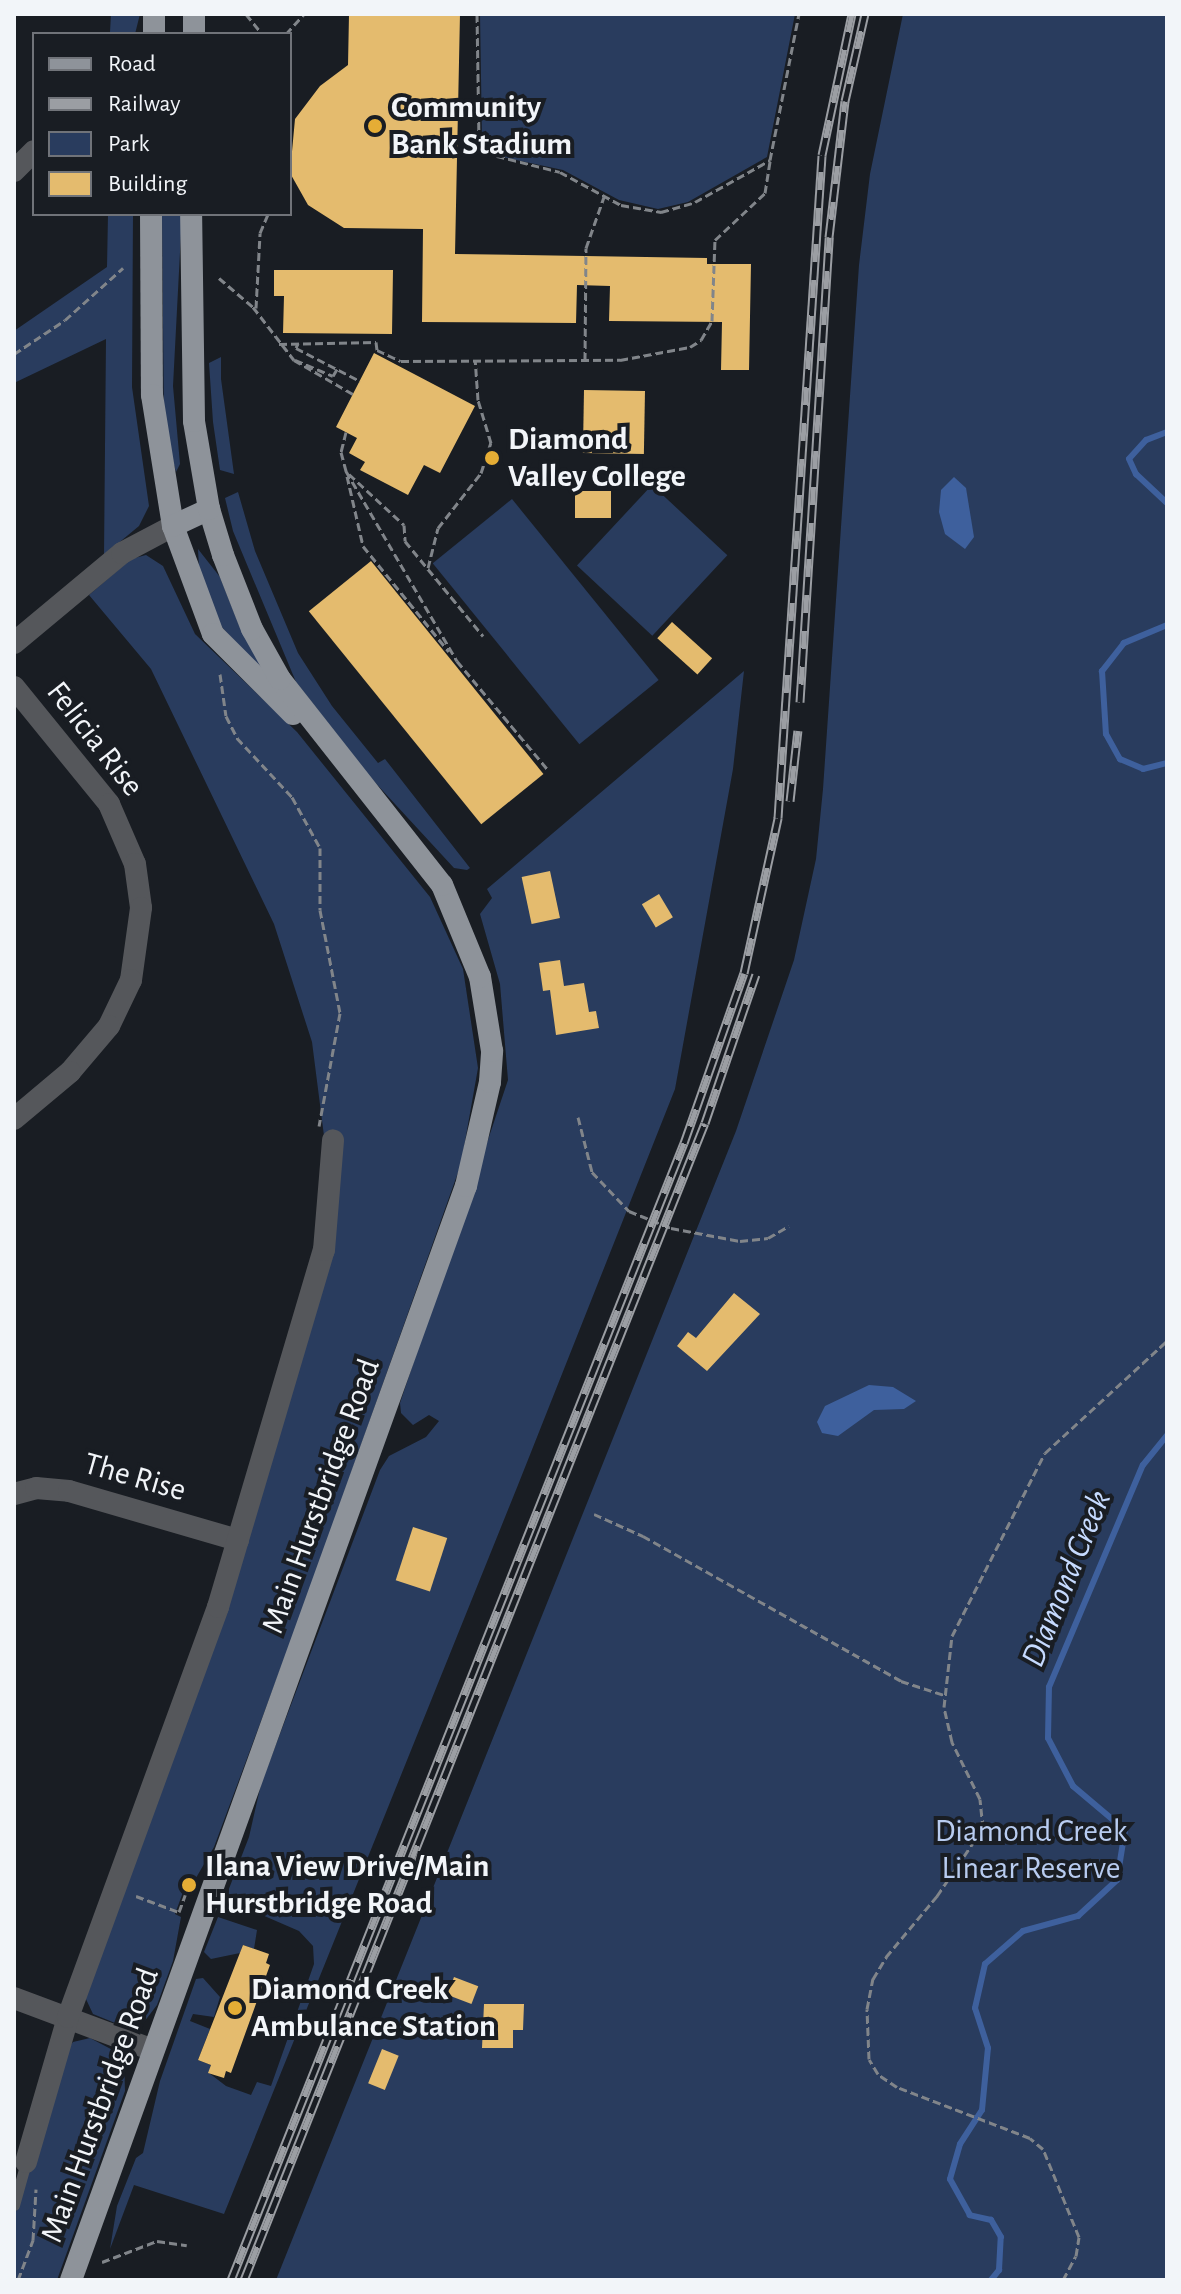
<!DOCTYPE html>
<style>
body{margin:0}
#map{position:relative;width:1181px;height:2294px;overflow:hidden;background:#191d23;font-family:"Alegreya Sans",sans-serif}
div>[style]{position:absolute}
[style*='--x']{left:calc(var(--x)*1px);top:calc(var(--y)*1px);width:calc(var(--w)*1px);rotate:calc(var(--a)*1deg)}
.green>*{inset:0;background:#293c5e;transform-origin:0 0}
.water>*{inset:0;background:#3e609d}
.stream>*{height:6px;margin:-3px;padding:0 3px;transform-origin:3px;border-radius:3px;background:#3e609d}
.building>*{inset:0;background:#e4bb6e;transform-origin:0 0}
.path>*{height:3px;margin-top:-1.5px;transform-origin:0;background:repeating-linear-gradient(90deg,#81858a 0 8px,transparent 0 12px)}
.service>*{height:11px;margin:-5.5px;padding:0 5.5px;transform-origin:5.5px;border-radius:5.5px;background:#55575b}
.minor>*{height:22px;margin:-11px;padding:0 11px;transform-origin:11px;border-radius:11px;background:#55575b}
.primary>*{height:22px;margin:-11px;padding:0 11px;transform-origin:11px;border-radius:11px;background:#8e939a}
.rail>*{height:9px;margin-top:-4.5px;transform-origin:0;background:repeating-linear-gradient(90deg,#191d23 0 18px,#9b9ea3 0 36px);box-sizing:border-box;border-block:2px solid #9b9ea3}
.dots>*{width:22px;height:22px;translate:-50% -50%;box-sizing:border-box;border:4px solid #191d23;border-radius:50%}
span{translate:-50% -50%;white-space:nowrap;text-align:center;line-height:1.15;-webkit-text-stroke:8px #191d23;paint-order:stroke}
.poi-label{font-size:32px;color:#f2f5f9;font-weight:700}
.left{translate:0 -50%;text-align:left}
.street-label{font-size:32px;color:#f2f5f9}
.park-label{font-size:32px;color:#b8ccf0}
.water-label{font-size:34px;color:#c6dafe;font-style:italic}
.frame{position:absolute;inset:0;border:16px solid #f2f5f9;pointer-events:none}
.legend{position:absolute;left:32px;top:32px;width:260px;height:184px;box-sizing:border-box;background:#191d23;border:2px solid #707379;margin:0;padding:10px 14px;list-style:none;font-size:24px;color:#f2f5f9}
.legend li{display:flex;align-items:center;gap:16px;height:40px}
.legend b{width:40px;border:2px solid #707379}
</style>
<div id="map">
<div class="green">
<div style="clip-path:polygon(111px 14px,140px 14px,135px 34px,57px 34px,110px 32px)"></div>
<div style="clip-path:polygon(480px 14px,795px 14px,767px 157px,688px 202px,658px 209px,619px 200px,563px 170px,493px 155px,482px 140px)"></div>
<div style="clip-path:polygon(903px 14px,1167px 14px,1167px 2280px,276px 2280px,736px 1131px,794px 960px,816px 859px,823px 789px,859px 265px,870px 174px)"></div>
<div style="clip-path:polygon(108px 214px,133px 214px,132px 387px,149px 506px,139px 526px,104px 555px,106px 339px,14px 383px,14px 331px,107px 267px)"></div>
<div style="clip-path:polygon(162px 214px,182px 214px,173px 386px,180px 464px,176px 472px,164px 427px)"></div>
<div style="clip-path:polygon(221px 357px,221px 379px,234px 474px,220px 470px,213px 422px,209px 363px)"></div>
<div style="left:652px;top:485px;width:103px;height:110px;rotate:43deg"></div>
<div style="clip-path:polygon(238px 492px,255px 551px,298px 653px,332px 706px,378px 763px,385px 759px,470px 868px,467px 870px,454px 868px,371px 778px,296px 682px,233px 531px,225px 498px)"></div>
<div style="left:512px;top:499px;width:233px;height:102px;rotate:51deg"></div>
<div style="clip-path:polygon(198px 549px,220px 577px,239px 625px,273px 682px,218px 623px,199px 569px)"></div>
<div style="clip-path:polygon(146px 555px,163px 566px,195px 634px,297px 732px,430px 897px,463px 969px,478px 1068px,461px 1164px,302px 1611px,214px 1847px,193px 1883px,187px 1881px,175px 1914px,181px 1917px,173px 1961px,157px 2005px,144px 2022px,125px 2027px,93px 2014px,85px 1997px,306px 1343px,324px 1136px,312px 1042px,274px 924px,151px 669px,89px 595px,131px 559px)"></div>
<div style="clip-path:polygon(744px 671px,733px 769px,675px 1089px,518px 1485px,224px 2214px,134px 2185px,110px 2249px,117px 2206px,136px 2158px,143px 2153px,160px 2081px,196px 1979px,203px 1978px,220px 1997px,214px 2017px,193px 2014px,190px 2021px,210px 2029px,198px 2060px,211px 2065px,209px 2073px,226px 2086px,251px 2095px,257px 2082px,271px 2086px,314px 1964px,313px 1946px,299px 1931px,225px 1899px,249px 1837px,261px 1784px,380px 1470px,389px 1456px,426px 1437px,439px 1421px,429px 1415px,413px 1425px,401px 1413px,400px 1403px,508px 1080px,500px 984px,480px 914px,492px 898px,487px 889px)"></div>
<div style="clip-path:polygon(218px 1917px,257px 1930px,254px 1949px,243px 1945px,240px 1953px,211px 1959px,204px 1952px)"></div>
<div style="clip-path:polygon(90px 2038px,124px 2056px,125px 2091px,57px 2280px,14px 2280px,14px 2218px,64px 2054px,73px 2042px)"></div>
</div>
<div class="water">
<div style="clip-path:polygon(954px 477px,966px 488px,974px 537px,965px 549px,945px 534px,939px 512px,941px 490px)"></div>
<div style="clip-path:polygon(869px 1385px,893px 1387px,916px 1401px,904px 1409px,874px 1410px,838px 1436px,822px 1433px,817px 1422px,825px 1406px)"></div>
</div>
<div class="stream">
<div style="--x:1167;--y:432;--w:22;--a:159"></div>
<div style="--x:1146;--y:440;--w:25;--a:132"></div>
<div style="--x:1129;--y:459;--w:17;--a:65"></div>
<div style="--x:1136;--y:474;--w:42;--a:43.1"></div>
<div style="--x:1167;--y:625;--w:47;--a:157.3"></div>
<div style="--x:1124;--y:643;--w:36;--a:128"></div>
<div style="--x:1102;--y:671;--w:63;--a:86.4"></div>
<div style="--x:1106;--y:734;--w:29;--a:61"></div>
<div style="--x:1120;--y:759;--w:25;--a:23"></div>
<div style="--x:1143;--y:769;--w:25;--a:-14"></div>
<div style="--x:991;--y:2280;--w:13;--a:-51"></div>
<div style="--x:999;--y:2270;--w:33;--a:-87"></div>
<div style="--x:1001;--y:2237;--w:20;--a:-120"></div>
<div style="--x:991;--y:2220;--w:22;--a:-167"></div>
<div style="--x:970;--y:2215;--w:41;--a:-119.1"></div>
<div style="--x:950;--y:2179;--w:36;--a:-74"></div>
<div style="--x:960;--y:2144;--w:40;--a:-57.1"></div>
<div style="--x:982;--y:2110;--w:62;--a:-84.5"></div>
<div style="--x:988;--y:2048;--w:42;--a:-108"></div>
<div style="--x:975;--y:2008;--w:45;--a:-77.2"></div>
<div style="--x:985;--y:1964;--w:50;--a:-41"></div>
<div style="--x:1023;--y:1931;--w:57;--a:-15.3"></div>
<div style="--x:1078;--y:1916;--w:53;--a:-42.7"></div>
<div style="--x:1117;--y:1880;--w:51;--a:-80.9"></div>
<div style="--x:1125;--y:1830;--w:68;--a:-139.8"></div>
<div style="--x:1073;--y:1786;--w:54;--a:-117.5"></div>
<div style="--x:1048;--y:1738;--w:51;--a:-88.9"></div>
<div style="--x:1049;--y:1687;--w:241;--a:-67.1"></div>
<div style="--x:1143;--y:1465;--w:38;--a:-51"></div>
</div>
<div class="building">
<div style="clip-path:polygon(349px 14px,460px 14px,455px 254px,707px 258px,707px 264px,751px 264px,749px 370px,721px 370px,722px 322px,609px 321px,610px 286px,577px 285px,576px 323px,422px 322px,423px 229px,344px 228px,308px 205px,290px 173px,295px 119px,320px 86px,348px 65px)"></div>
<div style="clip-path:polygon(274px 270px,393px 270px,392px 334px,283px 333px,284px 296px,274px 296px)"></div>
<div style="clip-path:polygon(374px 353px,475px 406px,440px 473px,424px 465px,408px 495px,360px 470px,365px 462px,349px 453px,357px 438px,336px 427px)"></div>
<div style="left:584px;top:390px;width:61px;height:63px;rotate:1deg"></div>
<div style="left:575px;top:491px;width:36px;height:27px"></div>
<div style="left:371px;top:561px;width:274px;height:80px;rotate:51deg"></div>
<div style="left:672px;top:622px;width:54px;height:22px;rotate:42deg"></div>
<div style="left:550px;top:871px;width:48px;height:29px;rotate:78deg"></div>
<div style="left:659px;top:894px;width:27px;height:20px;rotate:59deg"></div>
<div style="clip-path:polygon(560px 960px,564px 986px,584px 983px,589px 1012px,596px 1011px,599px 1028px,556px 1035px,550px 990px,543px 991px,539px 963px)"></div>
<div style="clip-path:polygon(734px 1293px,760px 1314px,707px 1371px,677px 1346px,688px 1332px,696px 1338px)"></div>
<div style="left:413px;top:1527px;width:36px;height:56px;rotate:18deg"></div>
<div style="clip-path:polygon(243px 1945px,269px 1954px,266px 1963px,270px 1965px,231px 2073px,226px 2071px,224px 2078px,208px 2073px,211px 2065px,198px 2060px)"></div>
<div style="left:454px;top:1977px;width:26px;height:19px;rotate:21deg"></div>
<div style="clip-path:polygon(484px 2004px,524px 2004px,523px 2030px,513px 2030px,513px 2048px,482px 2048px)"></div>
<div style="left:382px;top:2049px;width:18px;height:37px;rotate:22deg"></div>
</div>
<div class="path">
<div style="--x:246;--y:14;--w:26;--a:51"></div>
<div style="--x:477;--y:14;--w:128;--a:89.1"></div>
<div style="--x:479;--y:142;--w:13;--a:61"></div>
<div style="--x:485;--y:153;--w:77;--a:14.2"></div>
<div style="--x:560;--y:172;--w:69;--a:28.4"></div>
<div style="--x:621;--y:205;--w:41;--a:9.9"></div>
<div style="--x:661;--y:212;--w:35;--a:-16"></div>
<div style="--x:695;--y:202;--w:86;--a:-29.2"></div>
<div style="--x:770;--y:160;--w:149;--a:-78.8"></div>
<div style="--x:286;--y:34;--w:27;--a:-48"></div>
<div style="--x:219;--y:278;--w:45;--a:40.5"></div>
<div style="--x:253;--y:307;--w:67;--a:52.3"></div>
<div style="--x:294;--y:360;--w:68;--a:30"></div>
<div style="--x:256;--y:308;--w:75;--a:-86.9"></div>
<div style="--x:260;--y:233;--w:21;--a:-67"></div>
<div style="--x:298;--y:343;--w:5;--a:112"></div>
<div style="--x:296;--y:348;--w:72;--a:27.3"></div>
<div style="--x:279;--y:344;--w:97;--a:-1.2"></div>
<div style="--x:376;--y:342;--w:8;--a:83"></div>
<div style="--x:377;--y:350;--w:26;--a:25"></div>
<div style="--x:401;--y:361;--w:219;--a:-0.3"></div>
<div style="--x:620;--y:360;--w:71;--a:-10.5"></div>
<div style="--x:690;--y:347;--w:13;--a:-32"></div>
<div style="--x:701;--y:340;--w:22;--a:-60"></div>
<div style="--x:712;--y:321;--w:81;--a:-87.9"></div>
<div style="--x:715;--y:240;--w:69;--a:-43.2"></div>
<div style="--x:765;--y:193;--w:33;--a:-81"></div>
<div style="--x:14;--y:354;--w:61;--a:-33.7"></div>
<div style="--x:65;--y:320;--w:78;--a:-41.9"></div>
<div style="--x:295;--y:360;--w:41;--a:22.8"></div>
<div style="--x:333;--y:376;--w:8;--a:-60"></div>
<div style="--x:585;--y:360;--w:112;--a:-89.5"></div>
<div style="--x:586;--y:248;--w:54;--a:-70.6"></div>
<div style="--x:346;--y:432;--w:21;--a:104"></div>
<div style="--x:341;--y:452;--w:20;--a:75"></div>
<div style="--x:346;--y:471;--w:220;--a:59.7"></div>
<div style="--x:457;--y:661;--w:143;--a:50.1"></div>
<div style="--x:349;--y:474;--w:75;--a:42.8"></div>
<div style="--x:404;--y:525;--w:16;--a:86"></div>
<div style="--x:405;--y:541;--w:123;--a:50.6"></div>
<div style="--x:347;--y:476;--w:72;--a:77.1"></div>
<div style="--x:363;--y:546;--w:136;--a:50.9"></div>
<div style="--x:428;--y:568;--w:41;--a:-76"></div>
<div style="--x:438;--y:528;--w:70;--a:-52"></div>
<div style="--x:481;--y:473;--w:32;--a:-72"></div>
<div style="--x:491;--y:443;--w:45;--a:-106.8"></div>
<div style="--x:478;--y:400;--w:39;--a:-94"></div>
<div style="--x:220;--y:674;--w:42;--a:81.9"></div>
<div style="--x:226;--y:716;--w:25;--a:63"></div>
<div style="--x:237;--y:738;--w:81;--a:47"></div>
<div style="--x:292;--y:797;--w:58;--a:61.2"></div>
<div style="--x:320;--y:848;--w:62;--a:90"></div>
<div style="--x:320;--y:910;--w:105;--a:79"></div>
<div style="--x:340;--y:1013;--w:115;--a:100.5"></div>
<div style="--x:578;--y:1117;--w:57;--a:75.7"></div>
<div style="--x:592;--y:1172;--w:54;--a:46.5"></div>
<div style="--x:629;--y:1211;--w:45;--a:22"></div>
<div style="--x:671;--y:1228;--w:70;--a:10.7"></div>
<div style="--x:740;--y:1241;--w:28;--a:-6"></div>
<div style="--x:768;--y:1238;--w:24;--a:-30"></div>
<div style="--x:594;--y:1514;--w:54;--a:24.2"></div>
<div style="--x:643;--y:1536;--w:296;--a:29.3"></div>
<div style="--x:901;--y:1681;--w:45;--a:18"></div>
<div style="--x:136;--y:1896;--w:46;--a:20.4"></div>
<div style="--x:179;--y:1912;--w:30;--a:-70"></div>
<div style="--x:102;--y:2262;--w:59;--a:-20.9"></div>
<div style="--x:157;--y:2241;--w:30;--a:8"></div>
<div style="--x:18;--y:2280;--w:43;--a:-69.4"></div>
<div style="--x:33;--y:2240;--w:51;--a:-86.6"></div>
<div style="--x:1063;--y:2280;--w:27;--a:-62"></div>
<div style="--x:1076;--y:2256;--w:19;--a:-81"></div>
<div style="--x:1079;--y:2237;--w:95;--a:-112.2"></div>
<div style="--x:1043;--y:2149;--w:17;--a:-140"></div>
<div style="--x:1030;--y:2138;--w:142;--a:-159"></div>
<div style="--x:897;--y:2087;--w:23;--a:-146"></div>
<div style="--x:878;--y:2074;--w:17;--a:-121"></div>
<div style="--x:869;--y:2059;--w:50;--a:-92.3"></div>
<div style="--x:867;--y:2009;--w:31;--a:-79"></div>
<div style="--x:873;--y:1979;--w:26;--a:-59"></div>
<div style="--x:886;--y:1957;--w:80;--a:-50.1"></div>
<div style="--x:937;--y:1896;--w:82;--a:-55.9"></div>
<div style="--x:983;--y:1828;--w:29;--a:-96"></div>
<div style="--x:980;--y:1799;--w:64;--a:-116.2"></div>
<div style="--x:952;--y:1742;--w:36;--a:-103"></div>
<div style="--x:944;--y:1707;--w:71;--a:-83.6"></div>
<div style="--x:952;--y:1636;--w:205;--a:-63.1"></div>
<div style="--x:1045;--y:1453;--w:166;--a:-42.6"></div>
</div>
<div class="service">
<div style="--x:14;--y:2205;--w:45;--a:-74.4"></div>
</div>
<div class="minor">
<div style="--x:14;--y:171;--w:28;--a:-45"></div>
<div style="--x:14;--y:643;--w:141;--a:-39.8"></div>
<div style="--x:122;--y:553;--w:58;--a:-27.9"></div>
<div style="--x:14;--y:687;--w:151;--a:50.9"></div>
<div style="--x:109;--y:804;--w:65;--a:66.6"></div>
<div style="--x:135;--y:864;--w:44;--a:82.2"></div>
<div style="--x:141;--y:908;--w:73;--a:97.9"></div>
<div style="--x:131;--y:980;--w:51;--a:115.6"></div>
<div style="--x:109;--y:1026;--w:60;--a:130.3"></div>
<div style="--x:70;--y:1072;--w:73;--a:140"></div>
<div style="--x:14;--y:1494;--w:23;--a:-15"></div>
<div style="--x:36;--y:1488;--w:33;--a:5"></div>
<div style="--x:69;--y:1491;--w:176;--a:16.2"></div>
<div style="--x:14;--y:1998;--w:148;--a:20.5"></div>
<div style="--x:26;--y:2162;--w:151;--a:-73.8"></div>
<div style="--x:68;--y:2017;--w:437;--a:-69.9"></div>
<div style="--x:218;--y:1607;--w:372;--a:-73.5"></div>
<div style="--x:324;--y:1250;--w:110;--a:-85.3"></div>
</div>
<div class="primary">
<div style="--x:154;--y:34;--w:20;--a:-90"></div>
<div style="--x:194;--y:34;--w:20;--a:-90"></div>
<div style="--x:151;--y:214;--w:181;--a:89.7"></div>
<div style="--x:152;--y:395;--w:133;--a:80.9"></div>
<div style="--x:173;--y:526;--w:115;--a:69.7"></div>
<div style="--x:213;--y:634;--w:113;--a:45"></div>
<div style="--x:173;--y:526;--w:40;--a:-25"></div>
<div style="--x:71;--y:2280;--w:1163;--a:-70.15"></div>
<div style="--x:466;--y:1186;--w:107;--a:-77"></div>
<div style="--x:490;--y:1082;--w:31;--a:-86"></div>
<div style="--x:492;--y:1051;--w:75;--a:-99.2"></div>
<div style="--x:480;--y:977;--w:100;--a:-112.4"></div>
<div style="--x:442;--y:885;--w:262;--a:-128.2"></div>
<div style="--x:280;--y:679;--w:57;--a:-119.2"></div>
<div style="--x:252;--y:629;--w:79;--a:-111.4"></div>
<div style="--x:223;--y:555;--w:48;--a:-106.9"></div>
<div style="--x:209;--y:509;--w:89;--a:-99.7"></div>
<div style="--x:194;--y:421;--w:207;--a:-90.8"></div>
</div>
<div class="rail">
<div style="--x:800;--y:702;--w:466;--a:-86.4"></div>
<div style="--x:829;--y:237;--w:137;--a:-83.3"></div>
<div style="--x:845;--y:101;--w:89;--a:-77.1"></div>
<div style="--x:790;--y:801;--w:71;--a:-83.6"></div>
<div style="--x:231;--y:2280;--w:1224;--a:-68.28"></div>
<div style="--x:684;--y:1143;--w:180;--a:-70.6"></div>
<div style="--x:744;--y:973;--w:159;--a:-77.6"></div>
<div style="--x:778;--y:818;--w:664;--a:-86.2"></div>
<div style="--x:822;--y:155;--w:144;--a:-78"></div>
<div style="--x:244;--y:2280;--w:1245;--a:-68.28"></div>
<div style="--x:705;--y:1123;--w:157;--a:-71.1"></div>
</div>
<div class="dots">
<div style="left:375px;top:126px;background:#e5ad35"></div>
<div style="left:492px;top:458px;background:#e5ad35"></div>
<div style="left:189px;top:1885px;background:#e5ad35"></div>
<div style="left:235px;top:2008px;background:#e5ad35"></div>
</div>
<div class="poi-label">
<span class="left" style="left:391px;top:126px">Community<br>Bank Stadium</span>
<span class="left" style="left:508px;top:458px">Diamond<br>Valley College</span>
<span class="left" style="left:205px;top:1885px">Ilana View Drive/Main<br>Hurstbridge Road</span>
<span class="left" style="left:251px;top:2008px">Diamond Creek<br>Ambulance Station</span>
</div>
<div class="street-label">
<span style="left:95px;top:739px;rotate:52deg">Felicia Rise</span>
<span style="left:135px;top:1477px;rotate:16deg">The Rise</span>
<span style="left:321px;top:1496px;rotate:-70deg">Main Hurstbridge Road</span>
<span style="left:100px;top:2105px;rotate:-70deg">Main Hurstbridge Road</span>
</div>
<div class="park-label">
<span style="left:1031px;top:1850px">Diamond Creek<br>Linear Reserve</span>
</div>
<div class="water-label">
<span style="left:1067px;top:1579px;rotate:-68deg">Diamond Creek</span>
</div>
<div class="frame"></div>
<ul class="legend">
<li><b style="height:10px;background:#8e939a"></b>Road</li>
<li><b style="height:10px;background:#9b9ea3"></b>Railway</li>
<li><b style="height:22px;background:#293c5e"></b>Park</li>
<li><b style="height:22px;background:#e4bb6e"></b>Building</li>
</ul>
</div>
